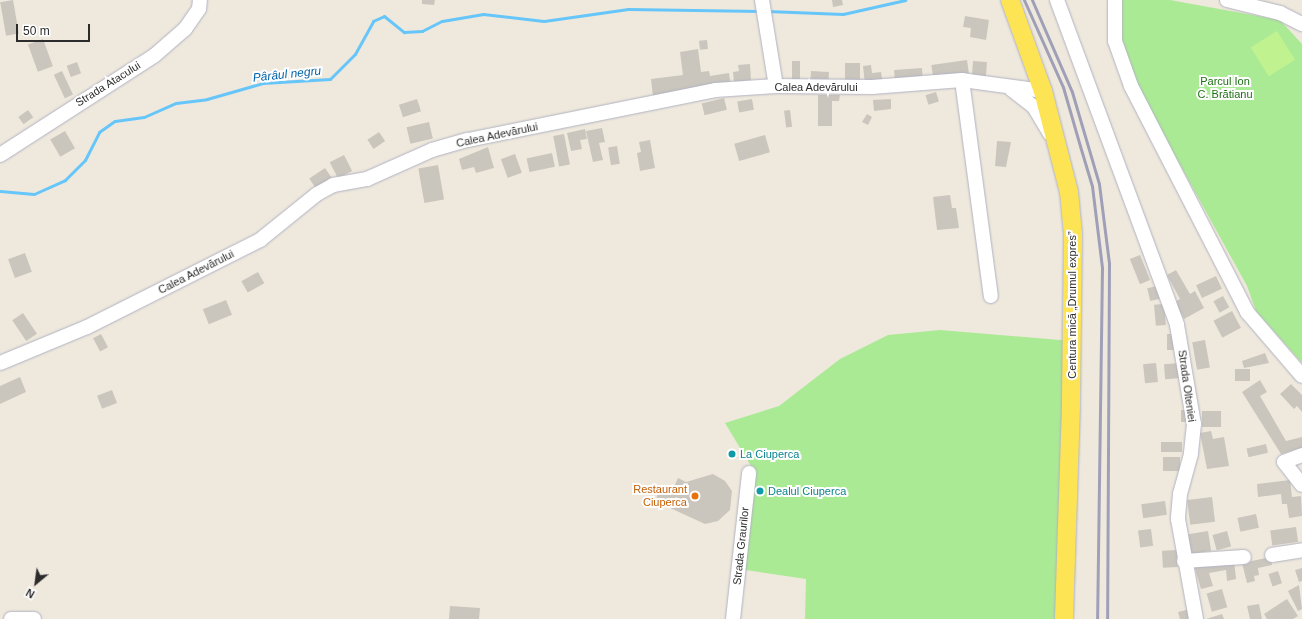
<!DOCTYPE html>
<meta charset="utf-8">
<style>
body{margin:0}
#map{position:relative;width:1302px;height:619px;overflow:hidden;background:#efe9dd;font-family:Helvetica,sans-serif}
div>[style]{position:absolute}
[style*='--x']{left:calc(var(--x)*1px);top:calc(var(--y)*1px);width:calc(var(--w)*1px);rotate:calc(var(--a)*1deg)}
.green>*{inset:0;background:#abea95}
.pitch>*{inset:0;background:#c0f290;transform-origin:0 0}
.stream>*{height:3px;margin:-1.5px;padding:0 1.5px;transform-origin:1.5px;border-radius:1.5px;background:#67c6f9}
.building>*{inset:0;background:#cac6bd;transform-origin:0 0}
.roads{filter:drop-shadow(0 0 1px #b1b2c1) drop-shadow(0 0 1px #b1b2c1)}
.minor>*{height:14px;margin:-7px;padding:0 7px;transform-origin:7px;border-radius:7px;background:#fff}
.major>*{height:18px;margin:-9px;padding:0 9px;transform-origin:9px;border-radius:9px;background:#fde454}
.rail>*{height:3px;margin:-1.5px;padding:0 1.5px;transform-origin:1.5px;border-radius:1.5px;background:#9fa0b8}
.dots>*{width:11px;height:11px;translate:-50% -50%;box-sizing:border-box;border:2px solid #fff;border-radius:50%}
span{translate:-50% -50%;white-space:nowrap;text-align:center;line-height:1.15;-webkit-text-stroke:4px #fff;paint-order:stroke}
.park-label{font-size:11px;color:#1f7114}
.street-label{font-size:11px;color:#2c2c2c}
.culture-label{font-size:11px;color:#0d838f}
.left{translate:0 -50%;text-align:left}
.food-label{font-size:11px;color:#c56008}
.right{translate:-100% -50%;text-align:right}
.water-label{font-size:12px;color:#0162aa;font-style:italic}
.north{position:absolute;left:16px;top:563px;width:40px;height:40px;-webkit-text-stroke:3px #fff;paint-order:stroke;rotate:209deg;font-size:11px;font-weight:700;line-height:16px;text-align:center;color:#2c2c2c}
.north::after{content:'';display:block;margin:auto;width:14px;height:18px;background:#2c2c2c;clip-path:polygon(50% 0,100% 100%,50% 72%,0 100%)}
.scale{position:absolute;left:16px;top:24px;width:74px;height:18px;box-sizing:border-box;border:2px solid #2c2c2c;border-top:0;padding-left:5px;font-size:12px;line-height:14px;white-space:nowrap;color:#2c2c2c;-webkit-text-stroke:3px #fff;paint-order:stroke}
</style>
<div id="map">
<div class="green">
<div style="clip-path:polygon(1119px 0,1170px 0,1280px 20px,1302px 44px,1302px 363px,1256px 311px,1247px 286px,1135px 83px,1115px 28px)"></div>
<div style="clip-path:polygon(940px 330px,1072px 341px,1064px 619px,805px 619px,806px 579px,739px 569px,754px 471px,725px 423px,779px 406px,840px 359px,888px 335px)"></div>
</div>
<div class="pitch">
<div style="left:1277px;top:31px;width:34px;height:31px;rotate:58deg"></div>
</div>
<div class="stream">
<div style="--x:767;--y:11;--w:76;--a:2.3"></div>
<div style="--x:843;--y:14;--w:64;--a:-12.7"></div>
<div style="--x:0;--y:191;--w:34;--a:5"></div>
<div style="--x:34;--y:194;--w:34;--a:-24"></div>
<div style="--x:65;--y:180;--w:28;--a:-45"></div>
<div style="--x:85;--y:160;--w:31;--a:-63"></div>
<div style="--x:99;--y:132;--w:19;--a:-35"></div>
<div style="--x:115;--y:121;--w:29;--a:-8"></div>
<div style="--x:144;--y:117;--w:35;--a:-24"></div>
<div style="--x:176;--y:103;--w:31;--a:-7"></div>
<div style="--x:207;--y:99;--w:58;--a:-15.9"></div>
<div style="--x:263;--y:83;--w:67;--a:-3.4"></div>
<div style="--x:330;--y:79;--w:35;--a:-45"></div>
<div style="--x:355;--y:54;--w:38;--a:-61"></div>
<div style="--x:373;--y:21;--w:12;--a:-24"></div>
<div style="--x:384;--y:16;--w:26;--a:39"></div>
<div style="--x:404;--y:32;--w:18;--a:-3"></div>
<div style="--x:422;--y:31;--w:22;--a:-27"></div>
<div style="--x:442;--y:21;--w:42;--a:-9.7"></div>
<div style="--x:483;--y:14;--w:61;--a:6.5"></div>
<div style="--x:544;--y:21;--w:85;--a:-8.1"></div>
<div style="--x:628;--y:9;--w:132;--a:0.9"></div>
</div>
<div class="building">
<div style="left:13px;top:0;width:34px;height:13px;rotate:80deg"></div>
<div style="clip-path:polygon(422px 0,435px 0,434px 5px,422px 4px)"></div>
<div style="clip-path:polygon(832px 0,842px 0,843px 5px,833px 7px)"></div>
<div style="clip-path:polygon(965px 16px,989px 20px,986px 40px,970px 37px,971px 28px,963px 27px)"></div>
<div style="left:43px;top:39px;width:29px;height:16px;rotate:70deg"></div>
<div style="left:707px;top:40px;width:9px;height:8px;rotate:84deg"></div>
<div style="clip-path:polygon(698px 49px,701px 72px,709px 71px,710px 76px,729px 73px,731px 87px,653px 97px,651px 79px,683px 75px,680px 52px)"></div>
<div style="left:967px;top:60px;width:15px;height:36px;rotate:82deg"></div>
<div style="left:792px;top:61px;width:8px;height:20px"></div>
<div style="left:973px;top:61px;width:14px;height:15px;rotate:4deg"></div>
<div style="left:77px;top:62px;width:12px;height:11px;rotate:70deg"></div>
<div style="left:845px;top:63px;width:15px;height:21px"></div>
<div style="clip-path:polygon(750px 64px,751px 80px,734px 82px,733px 72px,739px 71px,738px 65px)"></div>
<div style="clip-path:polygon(871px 65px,872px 73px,881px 72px,883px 83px,865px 85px,863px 66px)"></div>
<div style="left:922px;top:68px;width:13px;height:28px;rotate:86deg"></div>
<div style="left:62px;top:71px;width:26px;height:9px;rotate:65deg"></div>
<div style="left:811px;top:71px;width:18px;height:11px;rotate:3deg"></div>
<div style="left:936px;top:92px;width:10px;height:11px;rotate:73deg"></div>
<div style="clip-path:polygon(818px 95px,840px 95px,839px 101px,832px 101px,832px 126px,818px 126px)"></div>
<div style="left:724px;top:98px;width:12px;height:23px;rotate:76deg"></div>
<div style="left:417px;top:99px;width:13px;height:19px;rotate:72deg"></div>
<div style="left:752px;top:99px;width:11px;height:15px;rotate:80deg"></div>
<div style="clip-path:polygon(891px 99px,891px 109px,874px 111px,873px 100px)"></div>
<div style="left:28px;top:110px;width:9px;height:12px;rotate:54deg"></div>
<div style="left:790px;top:110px;width:17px;height:6px;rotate:83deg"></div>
<div style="clip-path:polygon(867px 114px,872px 117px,868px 125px,862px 122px)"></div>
<div style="left:429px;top:122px;width:17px;height:23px;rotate:77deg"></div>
<div style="clip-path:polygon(602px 128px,605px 142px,599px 143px,603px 160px,593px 162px,586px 131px)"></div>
<div style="clip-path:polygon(585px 129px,587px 139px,580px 140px,582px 149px,571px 151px,567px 133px)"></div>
<div style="left:65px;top:131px;width:20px;height:17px;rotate:60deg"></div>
<div style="left:379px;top:132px;width:11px;height:14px;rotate:56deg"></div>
<div style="left:564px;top:134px;width:31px;height:11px;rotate:79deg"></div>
<div style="left:765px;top:135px;width:18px;height:32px;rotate:74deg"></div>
<div style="clip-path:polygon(650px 140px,655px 168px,640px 171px,637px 153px,641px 152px,639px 142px)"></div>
<div style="clip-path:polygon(997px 141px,1011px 142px,1006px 167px,995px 166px)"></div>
<div style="left:617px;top:146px;width:18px;height:9px;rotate:81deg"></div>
<div style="clip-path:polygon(488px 147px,494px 168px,476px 173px,474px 167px,462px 170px,459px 159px)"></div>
<div style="left:552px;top:153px;width:14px;height:26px;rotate:78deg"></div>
<div style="left:515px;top:154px;width:20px;height:15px;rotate:70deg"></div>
<div style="left:344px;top:155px;width:18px;height:16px;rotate:63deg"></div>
<div style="left:438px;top:165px;width:35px;height:20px;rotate:80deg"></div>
<div style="left:325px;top:168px;width:14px;height:19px;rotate:56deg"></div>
<div style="clip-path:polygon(950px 195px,952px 208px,956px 208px,959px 228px,937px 230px,933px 197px)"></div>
<div style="left:25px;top:253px;width:20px;height:18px;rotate:70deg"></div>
<div style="left:1140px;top:255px;width:27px;height:11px;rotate:68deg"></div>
<div style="clip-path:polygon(1176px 270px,1190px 294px,1195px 291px,1204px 308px,1184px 319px,1175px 302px,1180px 299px,1167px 275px)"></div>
<div style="left:258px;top:272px;width:13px;height:19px;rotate:61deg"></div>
<div style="left:1216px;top:276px;width:14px;height:22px;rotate:65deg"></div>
<div style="left:1157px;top:286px;width:13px;height:10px;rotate:77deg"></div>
<div style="left:1223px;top:296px;width:13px;height:11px;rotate:61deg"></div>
<div style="left:226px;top:300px;width:16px;height:25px;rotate:68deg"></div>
<div style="left:1164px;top:304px;width:21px;height:10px;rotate:85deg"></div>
<div style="left:1232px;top:311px;width:19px;height:21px;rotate:62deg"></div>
<div style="left:23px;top:313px;width:25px;height:13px;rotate:56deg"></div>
<div style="left:101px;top:334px;width:15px;height:9px;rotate:62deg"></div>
<div style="left:1167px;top:334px;width:11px;height:16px"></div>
<div style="left:1205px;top:340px;width:28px;height:13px;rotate:80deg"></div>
<div style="clip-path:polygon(1265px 353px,1269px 363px,1244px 368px,1242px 361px)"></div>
<div style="left:1156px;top:363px;width:19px;height:13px;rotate:84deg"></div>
<div style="left:1181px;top:363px;width:15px;height:17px;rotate:86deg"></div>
<div style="left:1250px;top:369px;width:12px;height:15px;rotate:90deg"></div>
<div style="clip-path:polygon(20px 377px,26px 392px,0 404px,0 386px)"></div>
<div style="clip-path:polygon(1260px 380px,1267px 392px,1260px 396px,1286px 441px,1302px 437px,1302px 448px,1281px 454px,1242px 392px)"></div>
<div style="clip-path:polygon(1291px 384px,1302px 395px,1302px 412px,1297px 406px,1294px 409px,1280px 394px)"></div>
<div style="left:112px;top:390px;width:14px;height:16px;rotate:69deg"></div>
<div style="left:1181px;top:410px;width:10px;height:12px"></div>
<div style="left:1202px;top:411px;width:19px;height:16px"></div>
<div style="clip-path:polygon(1211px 431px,1213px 439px,1224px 437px,1229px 466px,1207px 469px,1200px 433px)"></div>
<div style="left:1182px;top:442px;width:10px;height:21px;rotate:90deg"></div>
<div style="left:1266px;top:444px;width:9px;height:20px;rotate:77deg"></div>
<div style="left:1180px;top:457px;width:14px;height:17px;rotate:90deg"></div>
<div style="clip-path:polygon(713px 474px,725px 481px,732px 491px,730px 510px,718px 521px,705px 524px,655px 501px,662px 485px,673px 489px,678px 478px,686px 482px)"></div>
<div style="clip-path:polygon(1290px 480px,1292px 497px,1301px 496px,1302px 516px,1289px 518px,1287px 504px,1282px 504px,1281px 494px,1258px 497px,1257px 484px)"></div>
<div style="left:1212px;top:497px;width:25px;height:25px;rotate:83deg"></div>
<div style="left:1165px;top:501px;width:14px;height:24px;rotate:82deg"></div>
<div style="left:1256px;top:514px;width:14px;height:19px;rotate:78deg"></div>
<div style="left:1296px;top:527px;width:15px;height:26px;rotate:82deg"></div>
<div style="left:1151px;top:529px;width:17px;height:13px;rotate:83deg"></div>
<div style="left:1208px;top:531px;width:20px;height:20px;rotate:81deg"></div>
<div style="left:1227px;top:531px;width:16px;height:15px;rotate:75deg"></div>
<div style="left:1177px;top:550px;width:17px;height:15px;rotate:87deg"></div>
<div style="clip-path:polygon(1271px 557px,1272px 565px,1258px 568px,1259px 575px,1254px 576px,1255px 581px,1247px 583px,1242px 563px)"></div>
<div style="clip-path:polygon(1234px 560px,1236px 579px,1227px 581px,1226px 570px,1209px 573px,1213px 586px,1201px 589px,1194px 565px)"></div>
<div style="clip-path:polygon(1302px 568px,1302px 581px,1299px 582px,1295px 570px)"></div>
<div style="left:1278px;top:571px;width:13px;height:10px;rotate:72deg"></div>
<div style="clip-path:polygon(1299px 585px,1302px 609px,1298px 611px,1288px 591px)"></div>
<div style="left:1222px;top:589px;width:19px;height:16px;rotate:74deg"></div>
<div style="clip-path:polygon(1287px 599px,1298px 616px,1293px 619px,1267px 619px,1264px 614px)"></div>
<div style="clip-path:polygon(1259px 604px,1262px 619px,1250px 619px,1247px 606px)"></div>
<div style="clip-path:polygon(450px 606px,480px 608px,479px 619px,449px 619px)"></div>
<div style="clip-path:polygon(1190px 609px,1193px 619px,1180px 619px,1178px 612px)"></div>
<div style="clip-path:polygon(1222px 614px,1224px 619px,1206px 619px)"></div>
</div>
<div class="roads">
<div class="minor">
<div style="--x:762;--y:0;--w:87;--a:80.8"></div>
<div style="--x:1057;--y:0;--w:346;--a:69.7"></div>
<div style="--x:1177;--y:325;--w:100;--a:80.3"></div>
<div style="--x:1194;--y:424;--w:30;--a:96"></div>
<div style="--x:1191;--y:454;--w:41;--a:105.4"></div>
<div style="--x:1180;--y:494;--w:25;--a:95"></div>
<div style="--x:1178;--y:519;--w:102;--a:79.8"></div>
<div style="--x:1115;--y:0;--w:41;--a:90"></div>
<div style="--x:1115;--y:41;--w:48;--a:70.4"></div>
<div style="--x:1131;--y:86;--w:254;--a:62.8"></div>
<div style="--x:1247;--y:312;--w:84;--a:49.3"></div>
<div style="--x:1227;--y:0;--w:55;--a:13.8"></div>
<div style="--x:1280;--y:13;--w:25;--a:27"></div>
<div style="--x:962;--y:80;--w:218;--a:82.4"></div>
<div style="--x:1011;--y:89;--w:29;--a:38"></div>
<div style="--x:1034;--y:107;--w:31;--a:59"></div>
<div style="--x:0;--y:155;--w:184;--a:-32.8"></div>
<div style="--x:155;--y:55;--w:40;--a:-41"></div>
<div style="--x:185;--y:29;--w:24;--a:-55"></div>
<div style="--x:199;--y:9;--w:9;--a:-84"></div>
<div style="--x:0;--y:363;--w:94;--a:-22.5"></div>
<div style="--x:87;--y:327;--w:194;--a:-26.7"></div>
<div style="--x:260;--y:240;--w:73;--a:-38.9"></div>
<div style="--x:317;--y:194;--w:18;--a:-29"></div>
<div style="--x:333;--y:185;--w:35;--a:-10"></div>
<div style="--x:367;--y:179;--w:71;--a:-24"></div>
<div style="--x:432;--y:150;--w:37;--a:-16"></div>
<div style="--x:468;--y:140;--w:252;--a:-11.4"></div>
<div style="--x:715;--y:90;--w:61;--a:-3.8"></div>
<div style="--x:776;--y:86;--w:96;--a:0.6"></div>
<div style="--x:872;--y:87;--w:90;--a:-4.4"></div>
<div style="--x:962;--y:80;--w:82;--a:7.7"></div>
<div style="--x:1302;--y:455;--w:19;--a:159"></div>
<div style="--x:1284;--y:462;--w:29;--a:52"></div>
<div style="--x:1272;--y:555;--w:30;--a:-9"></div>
<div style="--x:1184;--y:561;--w:60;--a:-3.8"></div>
<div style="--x:11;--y:619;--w:23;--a:0"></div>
<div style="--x:733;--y:619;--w:147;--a:-83.7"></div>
</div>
<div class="major">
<div style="--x:1010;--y:0;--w:97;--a:70.1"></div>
<div style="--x:1043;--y:91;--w:104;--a:75.6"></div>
<div style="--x:1069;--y:192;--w:42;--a:84.6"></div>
<div style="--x:1073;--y:234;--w:172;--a:90.7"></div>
<div style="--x:1071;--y:406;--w:213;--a:91.9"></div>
</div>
</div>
<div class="rail">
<div style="--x:1024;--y:0;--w:95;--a:65.9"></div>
<div style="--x:1063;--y:87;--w:61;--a:73.9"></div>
<div style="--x:1080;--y:146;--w:42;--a:73.3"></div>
<div style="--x:1092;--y:186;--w:83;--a:83"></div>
<div style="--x:1102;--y:268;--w:351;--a:90.8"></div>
<div style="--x:1032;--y:0;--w:100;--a:66.5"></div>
<div style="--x:1072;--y:92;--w:96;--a:73.6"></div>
<div style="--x:1099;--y:184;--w:80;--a:82.8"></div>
<div style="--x:1109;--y:263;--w:356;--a:90.3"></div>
</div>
<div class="dots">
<div style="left:732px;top:454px;background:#0f9aa8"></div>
<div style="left:760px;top:491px;background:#0f9aa8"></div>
<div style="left:695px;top:496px;background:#e8710a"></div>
</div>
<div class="park-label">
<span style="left:1225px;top:88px">Parcul Ion<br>C. Brătianu</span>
</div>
<div class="street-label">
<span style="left:108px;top:84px;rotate:-32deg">Strada Atacului</span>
<span style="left:816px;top:87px">Calea Adevărului</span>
<span style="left:497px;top:135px;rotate:-12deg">Calea Adevărului</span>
<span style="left:196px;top:272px;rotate:-27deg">Calea Adevărului</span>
<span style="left:1072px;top:305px;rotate:-90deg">Centura mică „Drumul expres”</span>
<span style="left:1187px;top:386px;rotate:82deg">Strada Olteniei</span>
<span style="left:741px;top:546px;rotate:-84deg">Strada Graurilor</span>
</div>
<div class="culture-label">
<span class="left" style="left:740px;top:454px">La Ciuperca</span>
<span class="left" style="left:768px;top:491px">Dealul Ciuperca</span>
</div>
<div class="food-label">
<span class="right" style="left:687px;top:496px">Restaurant<br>Ciuperca</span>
</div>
<div class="water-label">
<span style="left:287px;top:75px;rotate:-6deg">Pârâul negru</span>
</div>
<div class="north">N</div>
<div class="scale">50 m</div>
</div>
